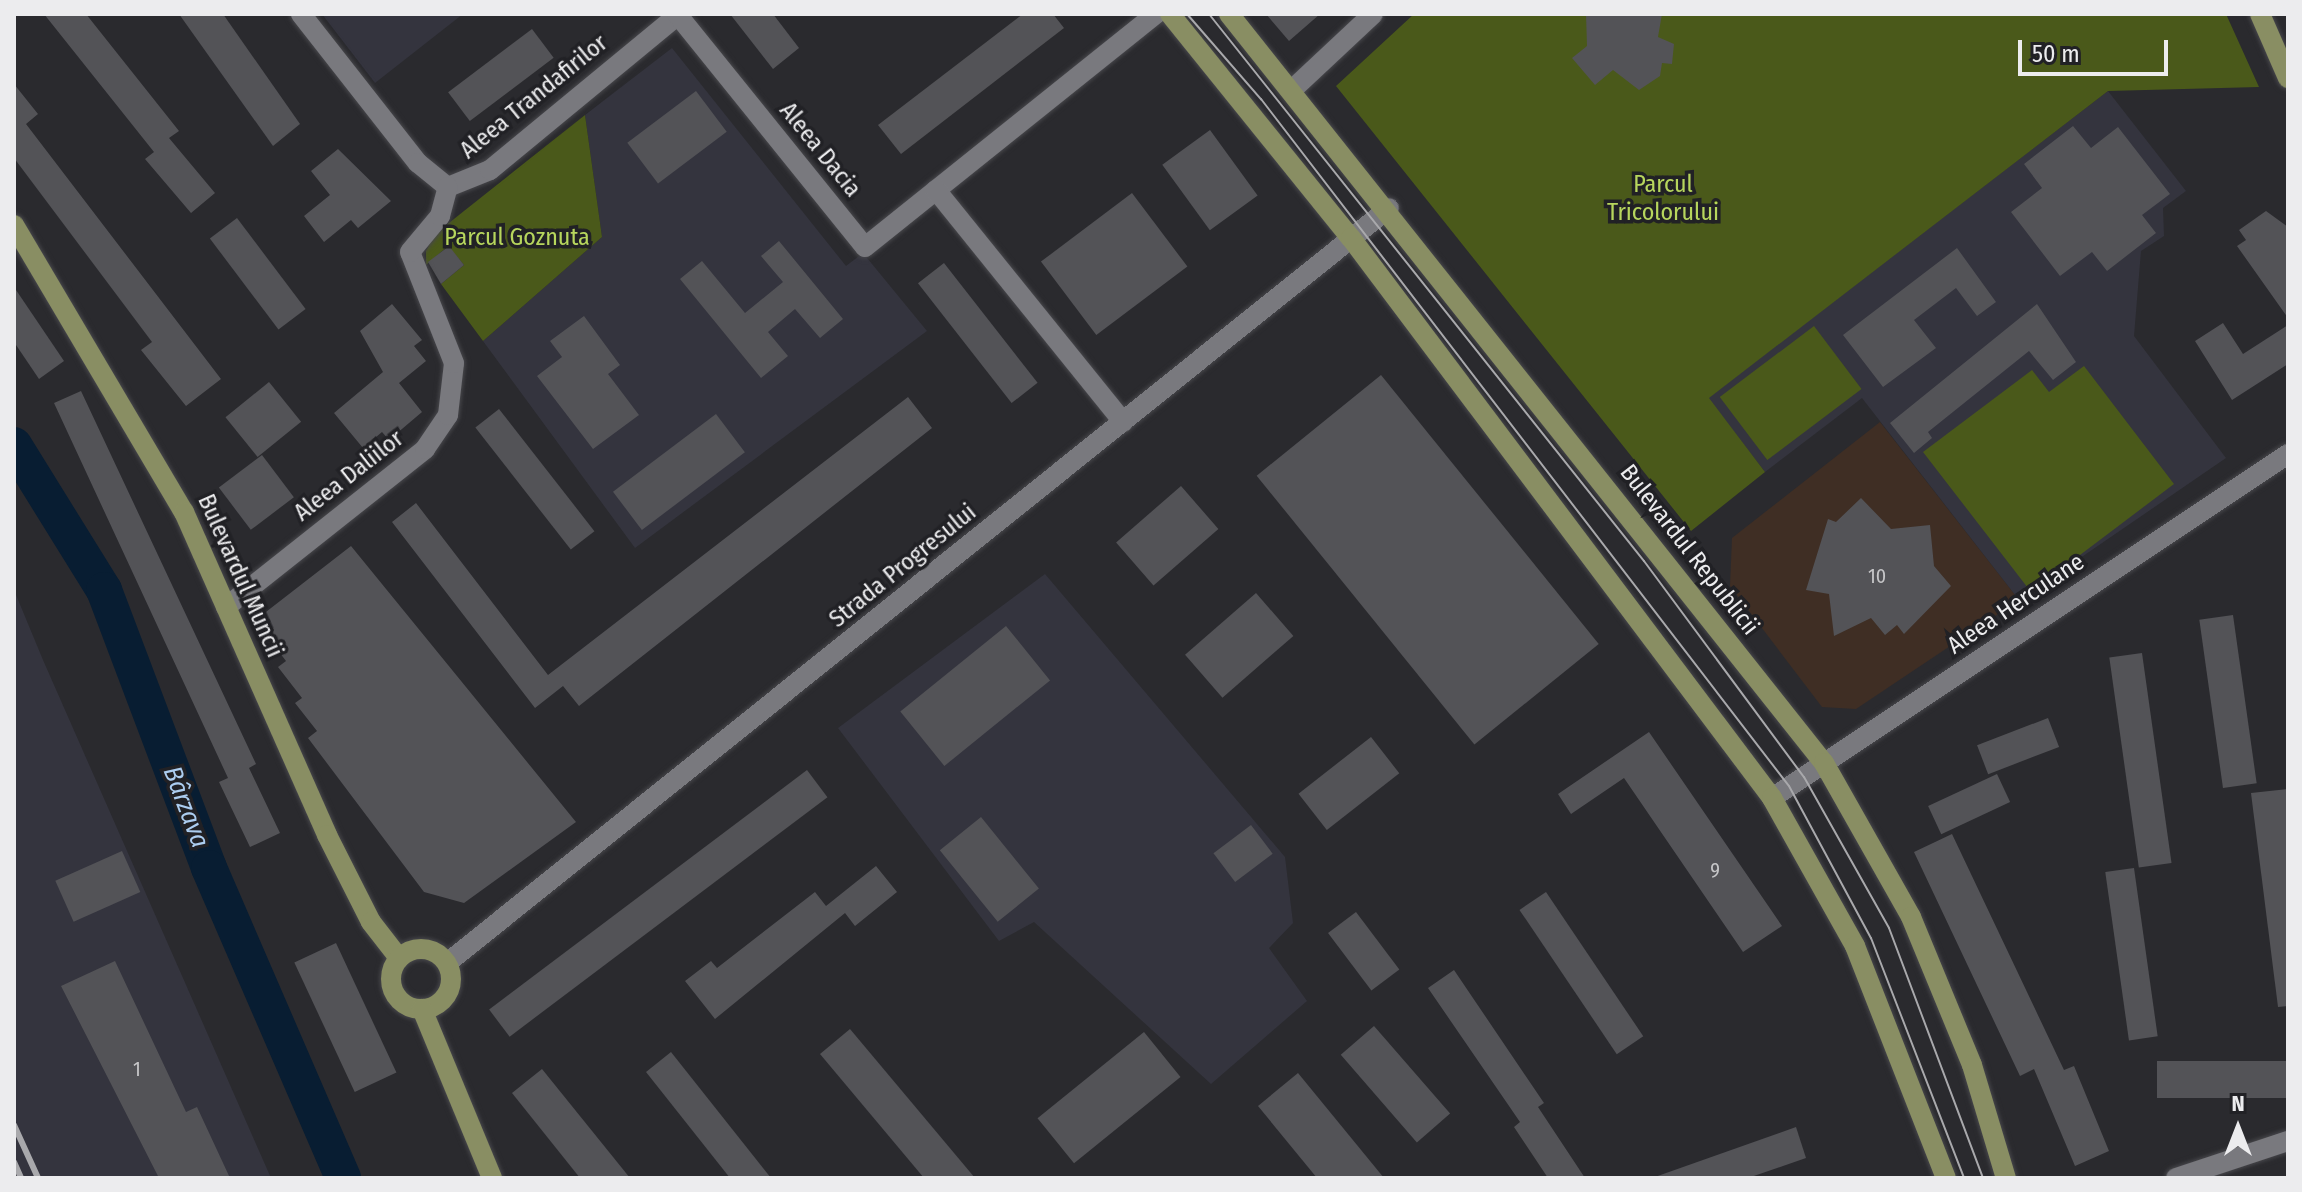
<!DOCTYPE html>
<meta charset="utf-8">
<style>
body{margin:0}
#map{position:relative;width:2302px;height:1192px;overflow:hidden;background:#2a2a2e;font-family:"Fira Sans Condensed",sans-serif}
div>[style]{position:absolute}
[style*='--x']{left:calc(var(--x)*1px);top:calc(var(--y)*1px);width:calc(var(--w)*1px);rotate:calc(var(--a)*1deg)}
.commercial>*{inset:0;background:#3f2e24}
.built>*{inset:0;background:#34343e}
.green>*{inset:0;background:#4a591a;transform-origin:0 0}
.river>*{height:36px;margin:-18px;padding:0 18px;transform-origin:18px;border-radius:18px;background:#081d32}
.building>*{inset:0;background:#535357;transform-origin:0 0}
.roads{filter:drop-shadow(0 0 2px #47474b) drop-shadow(0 0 2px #47474b)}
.street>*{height:20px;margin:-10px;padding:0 10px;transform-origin:10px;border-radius:10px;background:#79797e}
.secondary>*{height:20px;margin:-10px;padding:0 10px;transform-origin:10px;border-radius:10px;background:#898e63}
.secondary>.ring{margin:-10px;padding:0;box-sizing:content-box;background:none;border:20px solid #898e63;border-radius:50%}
.tram>*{height:2px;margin:-1px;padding:0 1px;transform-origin:1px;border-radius:1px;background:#a9a9ac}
.rail>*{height:6px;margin:-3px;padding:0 3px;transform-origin:3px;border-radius:3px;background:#a9a9ac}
span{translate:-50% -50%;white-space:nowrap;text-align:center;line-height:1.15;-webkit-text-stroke:7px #212125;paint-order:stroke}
.number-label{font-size:20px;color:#c6c6c8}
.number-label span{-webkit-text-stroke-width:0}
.street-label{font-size:24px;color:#ececee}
.park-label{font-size:24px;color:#b7d65d}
.water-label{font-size:26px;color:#accdf0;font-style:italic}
.frame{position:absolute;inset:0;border:16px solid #ececee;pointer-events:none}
.north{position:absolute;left:2198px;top:1088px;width:80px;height:80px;-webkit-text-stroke:6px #212125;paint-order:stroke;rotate:0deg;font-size:22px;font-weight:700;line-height:32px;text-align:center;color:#ececee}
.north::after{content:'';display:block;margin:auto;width:28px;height:36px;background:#ececee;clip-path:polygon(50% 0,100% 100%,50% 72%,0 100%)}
.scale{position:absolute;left:2018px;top:40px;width:150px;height:36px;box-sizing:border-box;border:4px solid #ececee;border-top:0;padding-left:10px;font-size:24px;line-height:28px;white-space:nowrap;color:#ececee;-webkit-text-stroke:6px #212125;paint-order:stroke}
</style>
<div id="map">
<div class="commercial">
<div style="clip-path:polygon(1880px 422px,2019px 600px,1856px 709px,1822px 707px,1730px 586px,1732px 538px)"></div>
</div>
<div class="built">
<div style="clip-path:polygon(322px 14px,463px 14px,375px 83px)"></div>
<div style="clip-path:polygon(672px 48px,846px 266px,863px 253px,927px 331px,635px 548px,483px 341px,602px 237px,585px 115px)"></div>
<div style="clip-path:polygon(2108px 91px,2186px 191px,2163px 208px,2164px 236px,2141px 251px,2134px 336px,2226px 458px,2019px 600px,1862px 398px,1765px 472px,1708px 398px)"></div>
<div style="clip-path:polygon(1045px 574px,1285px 857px,1293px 923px,1269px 948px,1307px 1001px,1211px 1084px,1034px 922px,999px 941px,838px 728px)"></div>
<div style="clip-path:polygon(14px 590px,43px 660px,271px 1178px,14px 1178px)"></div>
</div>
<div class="green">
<div style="clip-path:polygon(1414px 14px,2226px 14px,2259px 87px,2108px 91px,1709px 398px,1765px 472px,1691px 531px,1336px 86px)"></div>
<div style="clip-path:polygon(585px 115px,602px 237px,483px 341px,441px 284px,464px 265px,448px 246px,426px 265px,426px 251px,435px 234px)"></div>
<div style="left:1814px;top:326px;width:79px;height:118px;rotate:53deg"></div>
<div style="clip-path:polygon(2084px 366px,2174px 484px,2031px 592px,1923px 452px,2032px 370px,2049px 392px)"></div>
</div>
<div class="river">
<div style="--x:14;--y:445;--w:171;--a:58.2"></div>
<div style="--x:104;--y:590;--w:297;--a:69.3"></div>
<div style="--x:209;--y:868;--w:338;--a:66.6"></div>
</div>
<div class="building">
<div style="clip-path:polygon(44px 14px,86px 14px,179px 131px,169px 138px,215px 193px,191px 213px,145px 159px,154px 152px)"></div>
<div style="clip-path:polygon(179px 14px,223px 14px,300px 124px,273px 146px)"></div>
<div style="clip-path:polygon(730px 14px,773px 14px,799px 48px,773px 69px)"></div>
<div style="clip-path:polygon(1023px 14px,1053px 14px,1064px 28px,901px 154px,878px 125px)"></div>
<div style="clip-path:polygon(1266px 14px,1320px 14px,1289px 41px)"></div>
<div style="clip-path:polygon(1586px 14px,1662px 14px,1658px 37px,1674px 44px,1672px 64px,1662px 63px,1660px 76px,1639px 90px,1613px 70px,1595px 85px,1572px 58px,1587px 46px)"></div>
<div style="left:532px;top:29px;width:36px;height:105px;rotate:53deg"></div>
<div style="clip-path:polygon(14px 84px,38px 114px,26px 124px,221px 379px,186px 406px,141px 350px,152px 342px,14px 158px)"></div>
<div style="left:696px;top:91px;width:51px;height:86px;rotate:53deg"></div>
<div style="clip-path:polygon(2073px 126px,2091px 148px,2118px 127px,2170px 194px,2142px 215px,2156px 233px,2107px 271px,2092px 252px,2060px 276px,2011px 212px,2042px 188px,2024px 164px)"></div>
<div style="left:1210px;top:130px;width:81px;height:59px;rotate:54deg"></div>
<div style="clip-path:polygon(338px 149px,391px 201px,358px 228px,351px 220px,324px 242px,304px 216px,330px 195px,311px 171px)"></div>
<div style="left:1132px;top:193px;width:92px;height:114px;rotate:53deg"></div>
<div style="clip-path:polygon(2266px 211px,2288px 227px,2288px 318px,2237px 246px,2246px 240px,2239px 230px)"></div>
<div style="left:237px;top:218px;width:114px;height:34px;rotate:53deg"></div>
<div style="clip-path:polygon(779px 241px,843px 319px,820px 338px,795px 309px,768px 332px,788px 356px,761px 378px,680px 279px,702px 261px,745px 313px,783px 282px,761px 256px)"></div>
<div style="clip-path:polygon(449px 246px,464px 265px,441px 284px,428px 262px)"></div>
<div style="clip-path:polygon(1957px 248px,1996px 302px,1977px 316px,1956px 288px,1914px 320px,1936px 348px,1883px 387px,1843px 335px)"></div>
<div style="left:944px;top:263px;width:152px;height:33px;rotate:52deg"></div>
<div style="clip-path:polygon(14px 287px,64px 361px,39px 379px,14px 342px)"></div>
<div style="clip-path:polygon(392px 304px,422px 340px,414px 346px,426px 361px,399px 383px,422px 412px,389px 440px,382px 432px,363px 448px,334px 413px,383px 372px,360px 331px)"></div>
<div style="clip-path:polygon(2037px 304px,2076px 362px,2053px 380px,2029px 351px,1928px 432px,1932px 438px,1914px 453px,1890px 423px)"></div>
<div style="clip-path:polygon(584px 316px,620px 365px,608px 374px,639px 415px,593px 449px,537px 376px,562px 357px,550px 341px)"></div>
<div style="clip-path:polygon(2223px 323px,2243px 354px,2288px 325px,2288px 364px,2232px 400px,2195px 341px)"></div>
<div style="left:1381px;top:375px;width:346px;height:160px;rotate:51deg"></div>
<div style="left:269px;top:382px;width:51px;height:56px;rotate:51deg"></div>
<div style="clip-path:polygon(81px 391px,256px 764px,249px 768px,280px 833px,250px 847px,219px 782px,228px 778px,54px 403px)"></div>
<div style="clip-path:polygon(908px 397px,932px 428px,579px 706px,563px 686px,535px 708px,392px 522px,416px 503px,548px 675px)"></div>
<div style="left:499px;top:409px;width:155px;height:30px;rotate:52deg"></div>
<div style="left:716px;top:414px;width:48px;height:129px;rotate:53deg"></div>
<div style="left:262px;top:455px;width:53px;height:54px;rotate:53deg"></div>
<div style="left:1181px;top:486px;width:57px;height:86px;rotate:49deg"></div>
<div style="clip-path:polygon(1861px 498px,1891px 529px,1930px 525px,1934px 566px,1951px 586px,1904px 634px,1897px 625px,1885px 635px,1871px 618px,1834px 636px,1829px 594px,1806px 590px,1828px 519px,1836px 522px)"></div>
<div style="clip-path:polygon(351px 546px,576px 822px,464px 903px,424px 892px,308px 738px,317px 731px,295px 703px,302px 698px,278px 667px,286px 661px,267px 636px,274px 630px,262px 615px)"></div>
<div style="left:1256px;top:593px;width:57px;height:94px;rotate:49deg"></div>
<div style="left:2233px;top:615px;width:170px;height:34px;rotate:82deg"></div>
<div style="left:1006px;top:626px;width:70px;height:136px;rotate:51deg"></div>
<div style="left:2142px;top:653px;width:212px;height:33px;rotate:82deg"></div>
<div style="left:2048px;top:718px;width:31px;height:76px;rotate:69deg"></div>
<div style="clip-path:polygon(1649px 732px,1782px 926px,1743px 952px,1624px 778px,1571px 814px,1558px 794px)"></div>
<div style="left:1371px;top:737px;width:46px;height:92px;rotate:52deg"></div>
<div style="left:807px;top:770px;width:34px;height:398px;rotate:53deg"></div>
<div style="left:1997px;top:774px;width:31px;height:76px;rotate:65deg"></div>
<div style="clip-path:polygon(2288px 789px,2288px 1006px,2278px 1007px,2251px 793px)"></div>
<div style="left:981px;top:817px;width:92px;height:53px;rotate:51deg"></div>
<div style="left:1251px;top:825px;width:36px;height:47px;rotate:53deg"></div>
<div style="clip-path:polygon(1952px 834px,2064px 1070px,2074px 1066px,2109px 1151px,2075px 1166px,2034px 1069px,2020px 1076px,1914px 852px)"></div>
<div style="left:122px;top:851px;width:45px;height:73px;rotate:66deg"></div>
<div style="clip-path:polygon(876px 866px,897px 892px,855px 926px,845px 913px,715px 1019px,685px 981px,711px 961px,717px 968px,815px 892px,826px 906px)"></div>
<div style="left:2134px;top:868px;width:170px;height:29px;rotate:82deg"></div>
<div style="left:1546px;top:892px;width:174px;height:32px;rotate:56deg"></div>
<div style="left:1356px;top:912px;width:72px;height:35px;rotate:53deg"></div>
<div style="left:336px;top:943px;width:143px;height:46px;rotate:65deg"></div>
<div style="clip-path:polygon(115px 961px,186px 1112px,197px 1107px,230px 1178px,159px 1178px,61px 986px)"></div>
<div style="clip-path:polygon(1454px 970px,1544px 1103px,1538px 1107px,1585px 1178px,1548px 1178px,1514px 1127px,1520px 1122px,1428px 988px)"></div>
<div style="left:1374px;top:1026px;width:116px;height:44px;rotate:49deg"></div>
<div style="clip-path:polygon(850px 1029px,975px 1178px,924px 1178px,820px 1054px)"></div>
<div style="left:1144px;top:1032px;width:58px;height:137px;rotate:51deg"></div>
<div style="clip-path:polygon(671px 1052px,771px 1178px,730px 1178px,646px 1072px)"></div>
<div style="left:2288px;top:1061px;width:37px;height:131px;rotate:90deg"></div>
<div style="clip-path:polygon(542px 1069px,630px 1178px,580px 1178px,512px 1093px)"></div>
<div style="clip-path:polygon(1298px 1073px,1384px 1178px,1317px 1178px,1258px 1106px)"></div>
<div style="clip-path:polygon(1796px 1127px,1806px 1158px,1748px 1178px,1652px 1178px)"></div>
</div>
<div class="roads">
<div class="street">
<div style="--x:301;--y:14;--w:189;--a:51.9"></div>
<div style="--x:418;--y:163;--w:38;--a:39"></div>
<div style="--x:448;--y:187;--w:45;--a:-22"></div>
<div style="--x:490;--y:170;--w:244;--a:-39.5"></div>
<div style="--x:677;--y:14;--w:299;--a:51.1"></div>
<div style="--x:865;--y:247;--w:373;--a:-38.7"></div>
<div style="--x:1294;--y:88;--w:108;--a:-43.1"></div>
<div style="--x:936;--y:190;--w:298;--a:51.1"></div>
<div style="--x:226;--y:607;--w:254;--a:-38.4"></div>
<div style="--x:425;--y:449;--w:41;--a:-55.9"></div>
<div style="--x:448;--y:415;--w:52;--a:-83.4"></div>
<div style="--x:454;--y:363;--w:119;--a:-111.6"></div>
<div style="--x:410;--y:252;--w:47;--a:-50.2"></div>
<div style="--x:440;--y:216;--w:30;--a:-75"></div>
<div style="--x:1772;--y:798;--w:620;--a:-33.69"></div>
<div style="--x:447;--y:963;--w:1207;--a:-38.71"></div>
<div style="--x:2176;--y:1178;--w:118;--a:-18.3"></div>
</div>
<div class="secondary">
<div style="--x:1170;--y:14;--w:288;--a:51.1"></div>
<div style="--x:1351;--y:238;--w:701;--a:53.06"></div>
<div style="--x:1772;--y:798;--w:170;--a:60.7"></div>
<div style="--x:1855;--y:946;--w:249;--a:68.6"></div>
<div style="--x:1229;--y:14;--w:957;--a:51.54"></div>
<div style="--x:1824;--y:763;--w:177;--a:60.5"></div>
<div style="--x:1911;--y:917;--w:160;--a:67.6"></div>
<div style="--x:1972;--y:1065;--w:118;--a:73.3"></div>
<div style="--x:2260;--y:14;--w:70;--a:66.4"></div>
<div style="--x:14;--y:225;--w:334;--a:59.4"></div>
<div style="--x:184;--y:512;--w:353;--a:66.1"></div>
<div style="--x:327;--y:835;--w:97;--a:63.2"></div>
<div style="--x:371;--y:922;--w:46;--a:52.1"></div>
<div class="ring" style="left:391px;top:949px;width:40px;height:40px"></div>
<div style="--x:422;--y:1009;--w:183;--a:67.5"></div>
</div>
</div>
<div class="tram">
<div style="--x:1187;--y:14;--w:113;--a:49"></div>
<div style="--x:1261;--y:99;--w:866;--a:52.46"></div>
<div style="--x:1789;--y:786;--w:173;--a:61.7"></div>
<div style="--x:1871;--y:938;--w:257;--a:68.8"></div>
<div style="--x:1209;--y:14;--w:699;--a:51.51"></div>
<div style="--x:1644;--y:561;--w:269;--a:53.5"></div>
<div style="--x:1804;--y:777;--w:173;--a:60.6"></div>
<div style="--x:1889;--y:928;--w:267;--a:69.4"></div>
</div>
<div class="rail">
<div style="--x:14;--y:1125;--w:58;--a:65.6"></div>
<div style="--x:14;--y:1162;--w:17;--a:66"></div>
</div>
<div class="number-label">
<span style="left:1877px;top:576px">10</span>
<span style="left:1715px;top:870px">9</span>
<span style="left:137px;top:1069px">1</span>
</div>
<div class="street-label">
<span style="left:534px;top:97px;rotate:-39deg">Aleea Trandafirilor</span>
<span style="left:820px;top:150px;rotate:51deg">Aleea Dacia</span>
<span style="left:349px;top:476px;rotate:-38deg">Aleea Daliilor</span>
<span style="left:1689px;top:550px;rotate:52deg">Bulevardul Republicii</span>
<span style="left:903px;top:566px;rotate:-39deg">Strada Progresului</span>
<span style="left:240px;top:576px;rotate:66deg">Bulevardul Muncii</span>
<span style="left:2016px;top:604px;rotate:-34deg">Aleea Herculane</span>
</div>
<div class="park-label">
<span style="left:1663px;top:199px">Parcul<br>Tricolorului</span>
<span style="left:517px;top:238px">Parcul Goznuta</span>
</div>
<div class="water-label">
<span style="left:186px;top:807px;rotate:69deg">Bârzava</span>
</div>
<div class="frame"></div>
<div class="north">N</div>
<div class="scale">50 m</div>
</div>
